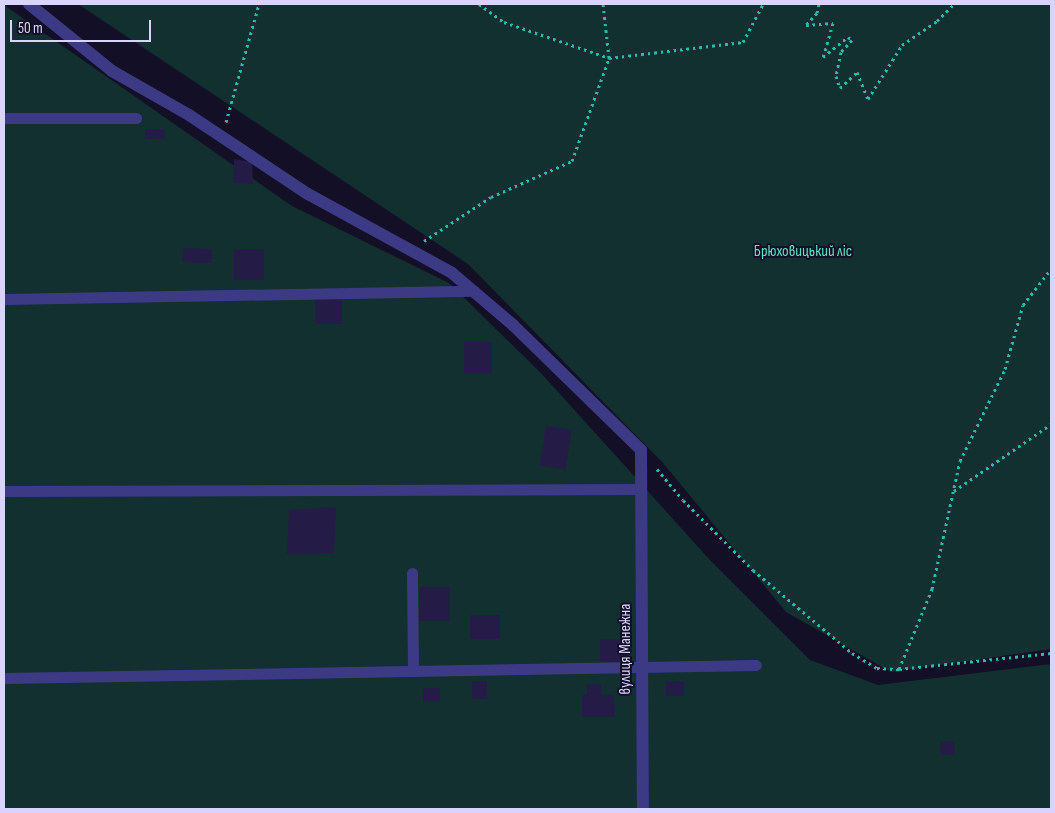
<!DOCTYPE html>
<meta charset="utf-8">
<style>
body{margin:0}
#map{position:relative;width:1055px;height:813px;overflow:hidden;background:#130f26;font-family:"Sofia Sans Condensed",sans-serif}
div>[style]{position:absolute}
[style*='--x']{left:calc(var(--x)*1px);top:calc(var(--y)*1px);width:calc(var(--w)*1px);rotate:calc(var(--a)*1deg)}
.green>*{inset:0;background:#12302f}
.building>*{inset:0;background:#241b47;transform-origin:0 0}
.path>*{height:3px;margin-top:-1.5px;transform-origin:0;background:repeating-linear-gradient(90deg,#2fb8b0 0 2.5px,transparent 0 6.5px)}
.lane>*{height:11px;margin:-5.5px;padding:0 5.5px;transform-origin:5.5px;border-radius:5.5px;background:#3d3a85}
.street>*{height:12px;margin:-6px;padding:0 6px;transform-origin:6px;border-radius:6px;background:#3d3a85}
span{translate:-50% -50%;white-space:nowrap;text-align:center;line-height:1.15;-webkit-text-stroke:4px #130f26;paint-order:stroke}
.park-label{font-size:16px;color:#5fe0c0}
.street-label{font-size:16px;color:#d9d4ff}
.frame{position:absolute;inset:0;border:5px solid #d9d4ff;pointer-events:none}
.scale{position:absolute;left:10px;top:20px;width:141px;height:22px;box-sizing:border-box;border:2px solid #d9d4ff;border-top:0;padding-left:6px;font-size:15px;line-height:18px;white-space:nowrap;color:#d9d4ff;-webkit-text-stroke:4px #130f26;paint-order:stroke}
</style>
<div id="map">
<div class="green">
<div style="clip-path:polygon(78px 4px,1051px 4px,1051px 649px,891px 672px,786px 612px,663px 463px,468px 264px)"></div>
<div style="clip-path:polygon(4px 5px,292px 206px,449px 283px,541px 373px,710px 560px,810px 660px,878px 685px,1051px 664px,1051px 809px,4px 809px)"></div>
</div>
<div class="building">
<div style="left:145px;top:129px;width:20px;height:10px"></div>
<div style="clip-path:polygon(234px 159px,252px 162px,253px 184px,233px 182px)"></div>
<div style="left:183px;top:248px;width:29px;height:14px;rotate:2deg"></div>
<div style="left:234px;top:249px;width:30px;height:31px"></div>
<div style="left:315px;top:298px;width:27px;height:26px"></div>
<div style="left:464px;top:342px;width:28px;height:32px"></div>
<div style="left:546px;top:426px;width:26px;height:40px;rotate:9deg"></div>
<div style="clip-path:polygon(336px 507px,334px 553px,287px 554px,289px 510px)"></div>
<div style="left:419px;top:587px;width:31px;height:34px"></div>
<div style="left:470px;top:615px;width:30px;height:24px"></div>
<div style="left:600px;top:639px;width:22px;height:23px"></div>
<div style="left:472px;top:681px;width:15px;height:18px"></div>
<div style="left:666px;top:681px;width:18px;height:15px"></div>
<div style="clip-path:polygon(601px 684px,601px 695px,614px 695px,615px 717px,582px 717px,582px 695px,587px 695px,587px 685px)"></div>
<div style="left:423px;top:688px;width:17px;height:14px"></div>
<div style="left:954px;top:741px;width:13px;height:14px;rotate:86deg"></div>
</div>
<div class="path">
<div style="--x:479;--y:4;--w:31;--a:36"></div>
<div style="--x:504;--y:22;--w:111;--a:18.9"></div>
<div style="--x:609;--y:58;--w:54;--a:-96.3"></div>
<div style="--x:819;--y:4;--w:9;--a:103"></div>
<div style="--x:817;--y:13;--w:16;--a:133"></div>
<div style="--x:806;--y:25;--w:27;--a:-4"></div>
<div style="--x:833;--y:23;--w:35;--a:106"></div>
<div style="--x:823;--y:57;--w:32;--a:-39"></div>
<div style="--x:848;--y:37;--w:5;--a:37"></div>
<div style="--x:852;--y:40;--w:16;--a:133"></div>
<div style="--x:841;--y:52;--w:25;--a:102"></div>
<div style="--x:836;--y:76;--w:13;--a:72"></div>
<div style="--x:840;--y:88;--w:23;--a:-43"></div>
<div style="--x:857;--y:72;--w:29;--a:68"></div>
<div style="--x:868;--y:99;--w:64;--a:-57.8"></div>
<div style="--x:902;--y:45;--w:42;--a:-34.4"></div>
<div style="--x:937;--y:21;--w:24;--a:-45"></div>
<div style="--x:226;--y:122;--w:123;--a:-74.4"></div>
<div style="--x:424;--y:241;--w:80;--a:-33.3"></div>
<div style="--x:491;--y:197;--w:89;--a:-24"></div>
<div style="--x:572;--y:161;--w:109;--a:-70.2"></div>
<div style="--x:609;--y:58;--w:135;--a:-6.8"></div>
<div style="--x:743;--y:42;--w:43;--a:-62.2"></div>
<div style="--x:657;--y:469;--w:40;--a:50"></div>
<div style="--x:683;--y:500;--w:99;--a:45"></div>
<div style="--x:753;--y:570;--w:129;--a:40"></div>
<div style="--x:852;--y:653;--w:29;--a:31"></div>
<div style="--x:877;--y:668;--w:22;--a:3"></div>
<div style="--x:899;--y:669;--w:153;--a:-6"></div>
<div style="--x:954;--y:491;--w:118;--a:-34.6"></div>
<div style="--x:899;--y:669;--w:87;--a:-67.6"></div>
<div style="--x:932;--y:589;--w:131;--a:-77.7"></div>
<div style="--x:960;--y:461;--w:102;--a:-63.9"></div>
<div style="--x:1005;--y:369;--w:66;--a:-74.3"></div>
<div style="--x:1023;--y:305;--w:46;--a:-52.1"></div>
</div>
<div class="lane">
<div style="--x:4;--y:118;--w:132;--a:0"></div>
<div style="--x:4;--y:299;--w:470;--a:-1"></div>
<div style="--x:4;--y:491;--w:637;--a:-0.18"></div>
<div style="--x:412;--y:573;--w:98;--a:89.4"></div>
<div style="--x:4;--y:678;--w:752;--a:-0.99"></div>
</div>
<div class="street">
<div style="--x:29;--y:4;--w:107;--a:38.9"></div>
<div style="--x:112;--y:71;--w:89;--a:29.7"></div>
<div style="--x:189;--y:115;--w:143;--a:33.6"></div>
<div style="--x:308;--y:194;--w:164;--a:28.7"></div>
<div style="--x:452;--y:273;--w:80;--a:40.4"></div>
<div style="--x:513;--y:325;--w:179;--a:44.3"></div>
<div style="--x:641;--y:450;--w:359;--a:89.7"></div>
</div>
<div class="park-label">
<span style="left:803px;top:252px">Брюховицький ліс</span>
</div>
<div class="street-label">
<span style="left:626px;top:649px;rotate:-90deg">вулиця Манежна</span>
</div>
<div class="frame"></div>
<div class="scale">50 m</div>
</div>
